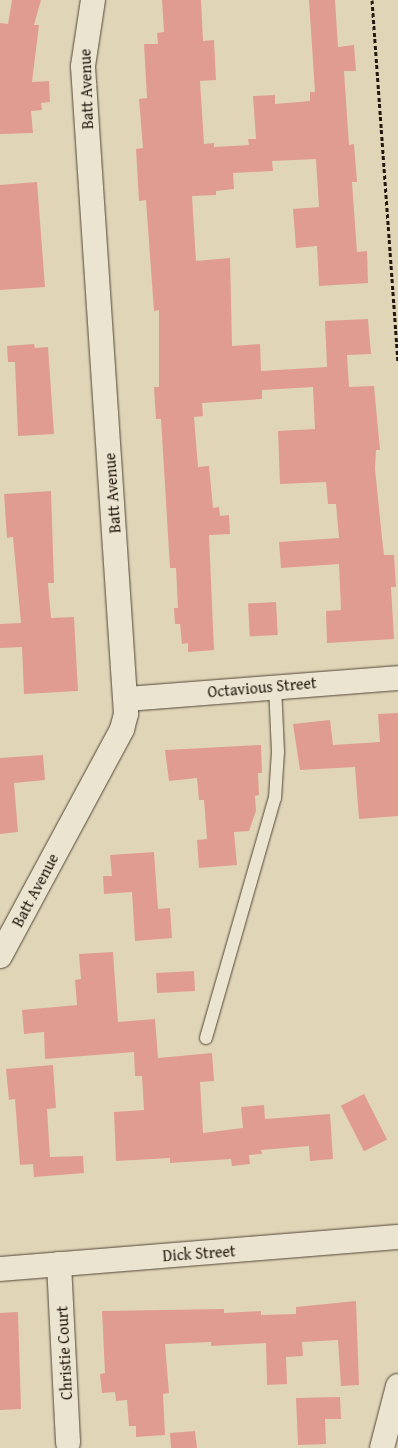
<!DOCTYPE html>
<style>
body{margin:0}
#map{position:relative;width:398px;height:1448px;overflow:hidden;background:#e0d6b7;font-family:"Gentium Book Plus",serif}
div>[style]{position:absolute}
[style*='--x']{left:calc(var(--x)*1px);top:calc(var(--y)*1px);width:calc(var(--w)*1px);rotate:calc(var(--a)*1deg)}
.building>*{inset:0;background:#e19c90;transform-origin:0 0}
.path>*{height:3px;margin-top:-1.5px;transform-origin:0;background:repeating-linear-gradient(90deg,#22180f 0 4px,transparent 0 6.5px)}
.roads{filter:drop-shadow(0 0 1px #524839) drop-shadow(0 0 1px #524839)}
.service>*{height:12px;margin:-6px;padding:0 6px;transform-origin:6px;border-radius:6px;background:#ebe4d0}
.minor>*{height:24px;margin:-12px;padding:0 12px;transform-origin:12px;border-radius:12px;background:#ebe4d0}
span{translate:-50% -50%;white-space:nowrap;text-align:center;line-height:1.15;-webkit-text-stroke:5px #ebe4d0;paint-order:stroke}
.street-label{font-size:16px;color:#22180f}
</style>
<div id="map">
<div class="building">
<div style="clip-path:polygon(12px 0,41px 0,34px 25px,39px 25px,32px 82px,49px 81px,50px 102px,41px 103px,42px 110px,31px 111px,33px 133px,0 134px,0 23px,8px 24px)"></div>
<div style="clip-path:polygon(162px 0,201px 0,203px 41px,214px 40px,216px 80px,200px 81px,204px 144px,214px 143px,214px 147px,249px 145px,248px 139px,256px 139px,253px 96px,275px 95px,275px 104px,310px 101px,310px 92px,315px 92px,309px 0,335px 0,338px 47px,354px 45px,356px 71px,344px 71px,349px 145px,354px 144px,357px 182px,352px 182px,357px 252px,367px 251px,368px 283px,319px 286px,317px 246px,296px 248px,293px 209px,319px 207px,316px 159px,272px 161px,273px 171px,233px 173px,234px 189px,216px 191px,216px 195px,192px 196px,196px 261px,230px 258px,232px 346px,260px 344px,261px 371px,327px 367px,325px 321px,368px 319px,371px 354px,347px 355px,349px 387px,374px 386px,380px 450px,376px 450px,375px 469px,382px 538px,384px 555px,394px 555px,396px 587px,391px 587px,394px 639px,327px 643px,326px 611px,341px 610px,339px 564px,281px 568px,279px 542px,339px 538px,336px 504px,328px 504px,326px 482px,280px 484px,278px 431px,315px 429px,313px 387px,262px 390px,262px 399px,202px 403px,203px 416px,194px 417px,198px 467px,209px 466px,213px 508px,219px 507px,220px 516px,229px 515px,230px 534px,209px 535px,214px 650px,188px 652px,188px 643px,182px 644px,180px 624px,175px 624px,174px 608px,178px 608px,176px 568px,170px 568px,161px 419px,156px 419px,154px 387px,159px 387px,159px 310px,154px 311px,146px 200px,139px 201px,136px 149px,143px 148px,139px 99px,147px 98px,144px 44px,158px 44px,157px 33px,164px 32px)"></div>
<div style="clip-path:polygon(37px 182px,45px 287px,0 290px,0 185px)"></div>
<div style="clip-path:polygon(34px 344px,35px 348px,48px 347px,54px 434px,18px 436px,15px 362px,8px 362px,7px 346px)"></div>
<div style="clip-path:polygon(51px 491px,54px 583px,48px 583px,51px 618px,74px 617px,78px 691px,24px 694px,22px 647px,0 648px,0 624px,21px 623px,13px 537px,7px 538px,4px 494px)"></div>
<div style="left:276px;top:602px;width:33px;height:28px;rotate:87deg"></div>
<div style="clip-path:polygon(398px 713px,398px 816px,359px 819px,355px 767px,300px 770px,293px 724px,330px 720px,333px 745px,380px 742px,378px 714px)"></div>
<div style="clip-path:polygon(261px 745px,262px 773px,258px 773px,259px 795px,255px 796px,256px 811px,249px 831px,234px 832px,237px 865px,199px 868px,197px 840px,207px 839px,204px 800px,199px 800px,197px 778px,169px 781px,165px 750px)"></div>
<div style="clip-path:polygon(43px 755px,45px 780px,14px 783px,18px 832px,0 834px,0 758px)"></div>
<div style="clip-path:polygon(154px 852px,158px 909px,170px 908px,172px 938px,135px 941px,132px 892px,104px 894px,103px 876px,112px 876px,110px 855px)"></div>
<div style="clip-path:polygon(113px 952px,118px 1022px,155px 1019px,158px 1058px,212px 1053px,214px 1081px,200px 1082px,203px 1133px,243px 1128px,241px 1107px,264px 1105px,265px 1119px,330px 1114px,333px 1159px,310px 1161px,309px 1146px,261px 1150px,262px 1154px,249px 1155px,250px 1164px,232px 1166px,231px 1159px,170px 1163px,170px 1158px,116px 1161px,114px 1112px,144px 1110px,142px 1076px,135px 1076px,134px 1052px,45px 1059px,44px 1032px,24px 1034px,22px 1010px,77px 1005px,75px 980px,81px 979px,79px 954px)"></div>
<div style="left:194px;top:971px;width:20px;height:38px;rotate:87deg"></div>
<div style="clip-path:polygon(53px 1065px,56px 1108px,47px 1109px,50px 1157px,83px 1156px,84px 1173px,34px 1177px,33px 1164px,20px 1165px,15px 1099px,9px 1100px,6px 1069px)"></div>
<div style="left:364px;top:1094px;width:51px;height:26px;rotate:63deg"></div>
<div style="clip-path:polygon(356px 1301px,359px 1385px,341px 1386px,338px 1340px,302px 1342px,303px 1356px,286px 1357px,287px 1384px,267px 1385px,266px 1343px,211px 1346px,211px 1342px,165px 1344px,169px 1393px,163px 1394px,165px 1435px,136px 1437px,136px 1426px,129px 1426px,127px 1400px,116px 1401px,115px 1392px,102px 1393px,100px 1374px,105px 1373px,102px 1311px,224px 1309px,224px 1313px,261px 1311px,261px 1315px,296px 1314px,296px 1307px)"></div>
<div style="clip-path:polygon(18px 1312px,21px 1409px,0 1410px,0 1313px)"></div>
<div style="clip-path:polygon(340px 1397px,341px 1419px,325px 1419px,326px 1444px,298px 1445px,296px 1398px)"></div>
<div style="clip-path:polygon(195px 1431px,197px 1448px,171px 1448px,170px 1433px)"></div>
</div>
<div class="path">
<div style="--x:372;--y:0;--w:364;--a:85.9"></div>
</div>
<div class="roads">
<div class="service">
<div style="--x:206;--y:1038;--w:250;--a:-74"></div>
<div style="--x:275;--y:798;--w:46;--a:-86.3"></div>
<div style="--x:278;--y:752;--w:67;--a:-92.6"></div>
</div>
<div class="minor">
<div style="--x:126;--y:699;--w:273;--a:-4.4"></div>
<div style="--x:0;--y:956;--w:258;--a:-61.7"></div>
<div style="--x:122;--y:729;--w:16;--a:-75"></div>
<div style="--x:126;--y:714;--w:649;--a:-93.8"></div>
<div style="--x:83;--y:66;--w:67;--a:-81.4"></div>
<div style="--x:59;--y:1264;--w:179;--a:87.1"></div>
<div style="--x:0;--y:1269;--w:399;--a:-4.6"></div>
<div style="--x:382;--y:1448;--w:64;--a:-75.5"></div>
</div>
</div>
<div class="street-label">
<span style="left:86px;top:89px;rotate:-92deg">Batt Avenue</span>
<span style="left:112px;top:493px;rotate:-94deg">Batt Avenue</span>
<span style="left:262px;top:687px;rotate:-5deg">Octavious Street</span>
<span style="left:35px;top:890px;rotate:-62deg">Batt Avenue</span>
<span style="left:199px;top:1253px;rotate:-4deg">Dick Street</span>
<span style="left:64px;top:1353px;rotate:-93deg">Christie Court</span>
</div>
</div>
